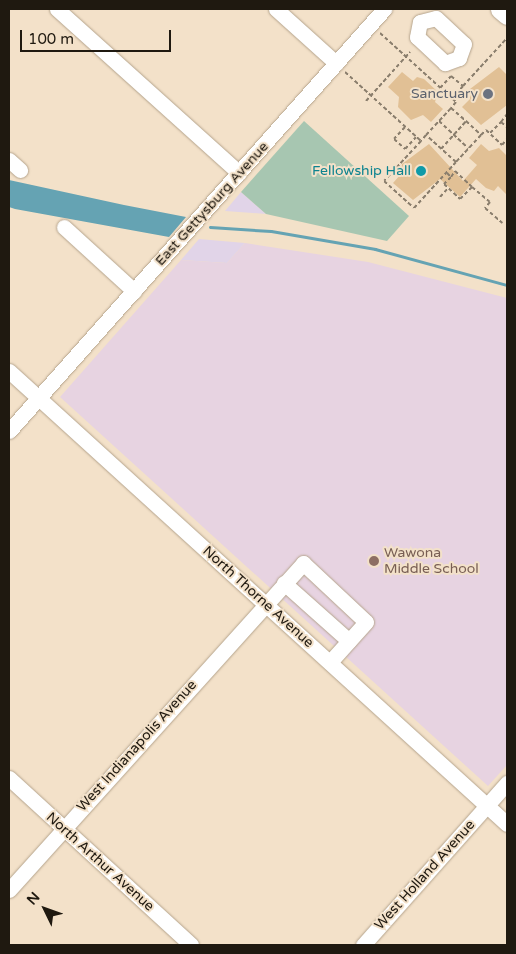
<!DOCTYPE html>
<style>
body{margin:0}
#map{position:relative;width:516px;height:954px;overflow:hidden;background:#f3e1c9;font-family:"Varela Round",sans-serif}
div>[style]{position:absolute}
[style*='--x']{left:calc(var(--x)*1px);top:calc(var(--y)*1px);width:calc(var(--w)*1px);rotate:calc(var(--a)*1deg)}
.industrial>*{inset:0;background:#e1d4e8}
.education>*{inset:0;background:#e7d3e1}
.green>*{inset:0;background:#a7c6b1}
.water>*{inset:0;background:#65a3b3}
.stream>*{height:3px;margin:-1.5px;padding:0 1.5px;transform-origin:1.5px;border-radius:1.5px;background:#65a3b3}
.building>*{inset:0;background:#e1c095}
.path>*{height:2px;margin-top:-1px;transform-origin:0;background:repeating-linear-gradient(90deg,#897d6c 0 4px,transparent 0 6.5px)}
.roads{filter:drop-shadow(0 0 1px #b5a48d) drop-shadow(0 0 1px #b5a48d)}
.minor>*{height:15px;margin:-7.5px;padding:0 7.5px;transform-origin:7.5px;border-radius:7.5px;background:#fff}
.major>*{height:19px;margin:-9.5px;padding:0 9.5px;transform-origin:9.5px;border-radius:9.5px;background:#fff}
.dots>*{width:14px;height:14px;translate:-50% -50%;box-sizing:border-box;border:2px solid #f3e1c9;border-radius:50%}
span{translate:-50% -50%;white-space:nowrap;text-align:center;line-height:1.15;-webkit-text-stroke:4px #f3e1c9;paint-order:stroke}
.worship-label{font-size:14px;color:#5b616d}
.right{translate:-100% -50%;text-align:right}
.culture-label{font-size:14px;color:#0d838f}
.street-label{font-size:14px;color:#1f1910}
.education-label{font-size:14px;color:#785e54}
.left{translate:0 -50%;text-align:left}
.frame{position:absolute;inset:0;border:10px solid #1f1910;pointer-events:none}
.north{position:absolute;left:20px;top:884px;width:50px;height:50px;-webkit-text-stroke:4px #f3e1c9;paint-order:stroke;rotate:312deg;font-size:14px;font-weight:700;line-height:20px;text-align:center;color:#1f1910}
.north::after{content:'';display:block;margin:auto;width:18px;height:22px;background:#1f1910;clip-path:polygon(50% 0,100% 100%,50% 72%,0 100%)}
.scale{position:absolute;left:20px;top:30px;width:151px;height:22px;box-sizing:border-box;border:2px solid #1f1910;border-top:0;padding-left:6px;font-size:15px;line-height:18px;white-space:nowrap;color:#1f1910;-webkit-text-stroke:4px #f3e1c9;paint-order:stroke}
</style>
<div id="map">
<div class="industrial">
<div style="clip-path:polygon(241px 192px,266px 214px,225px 211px)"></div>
<div style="clip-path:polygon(199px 239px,245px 243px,227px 263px,181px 260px)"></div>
</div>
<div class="education">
<div style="clip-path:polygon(245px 243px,368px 262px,507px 298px,507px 765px,488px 786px,60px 397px,181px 260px,227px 263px)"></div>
</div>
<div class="green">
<div style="clip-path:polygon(304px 121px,409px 216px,387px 241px,266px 214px,241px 192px)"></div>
</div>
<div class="water">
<div style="clip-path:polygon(9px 180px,124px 205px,186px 217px,169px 237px,15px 209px,9px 207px)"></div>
</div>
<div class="stream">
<div style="--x:210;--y:227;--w:61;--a:3.8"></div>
<div style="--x:271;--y:231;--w:106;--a:9.8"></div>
<div style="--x:375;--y:249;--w:137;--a:15.3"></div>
</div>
<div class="building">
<div style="clip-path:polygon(499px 67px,507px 75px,507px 105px,481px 125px,462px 107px,470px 99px,470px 89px)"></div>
<div style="clip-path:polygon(402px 72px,413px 81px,417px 77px,424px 79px,438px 92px,435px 102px,443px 109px,431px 122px,423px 115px,411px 120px,398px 107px,399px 97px,388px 87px)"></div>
<div style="clip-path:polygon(429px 144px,463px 181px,477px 165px,469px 158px,481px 144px,489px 151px,499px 148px,507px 156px,507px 195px,498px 186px,494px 191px,486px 188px,476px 179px,460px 197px,440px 179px,413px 200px,393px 183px,401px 174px,402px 164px)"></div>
</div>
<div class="path">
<div style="--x:380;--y:33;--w:103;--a:42.2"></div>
<div style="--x:456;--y:102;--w:8;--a:130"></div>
<div style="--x:345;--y:72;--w:103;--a:42.2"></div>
<div style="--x:421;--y:141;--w:54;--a:132.8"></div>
<div style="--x:384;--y:181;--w:40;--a:42"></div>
<div style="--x:414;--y:208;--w:62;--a:-47.6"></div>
<div style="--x:456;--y:162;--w:40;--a:-138"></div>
<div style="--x:426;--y:135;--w:8;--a:130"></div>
<div style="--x:463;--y:86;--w:65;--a:-47.5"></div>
<div style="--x:440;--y:88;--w:16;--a:-47"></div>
<div style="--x:451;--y:76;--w:16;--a:40"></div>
<div style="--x:463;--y:86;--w:17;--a:130"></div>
<div style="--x:366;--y:101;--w:66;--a:-48.1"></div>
<div style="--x:439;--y:121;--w:40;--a:43"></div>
<div style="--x:501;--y:122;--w:10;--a:-53"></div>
<div style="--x:405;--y:127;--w:16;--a:133"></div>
<div style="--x:394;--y:139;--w:15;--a:42"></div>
<div style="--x:405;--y:149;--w:16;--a:-47"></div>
<div style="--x:490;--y:133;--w:16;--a:-45"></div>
<div style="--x:501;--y:122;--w:8;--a:40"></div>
<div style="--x:426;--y:135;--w:37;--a:-47"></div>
<div style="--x:451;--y:108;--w:20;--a:41"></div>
<div style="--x:466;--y:121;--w:21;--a:43"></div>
<div style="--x:481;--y:135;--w:37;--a:133"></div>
<div style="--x:481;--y:135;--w:7;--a:-45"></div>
<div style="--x:486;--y:130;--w:22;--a:43"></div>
<div style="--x:502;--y:145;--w:8;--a:-50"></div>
<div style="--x:441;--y:149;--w:38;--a:-48"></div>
<div style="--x:447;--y:173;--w:6;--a:45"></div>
<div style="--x:451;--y:177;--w:10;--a:135"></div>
<div style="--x:444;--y:184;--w:22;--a:43"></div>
<div style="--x:460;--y:199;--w:17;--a:-45"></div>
<div style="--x:472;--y:187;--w:23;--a:40"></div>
<div style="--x:490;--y:202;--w:8;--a:130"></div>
<div style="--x:485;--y:208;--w:23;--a:41"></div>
<div style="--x:451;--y:177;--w:7;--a:-56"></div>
<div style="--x:455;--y:171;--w:23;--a:43"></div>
<div style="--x:440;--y:197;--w:12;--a:-48"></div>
</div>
<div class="roads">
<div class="minor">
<div style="--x:57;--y:9;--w:245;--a:42"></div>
<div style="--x:276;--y:9;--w:81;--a:42"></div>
<div style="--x:436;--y:18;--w:38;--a:43"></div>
<div style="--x:464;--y:44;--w:15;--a:110"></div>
<div style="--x:459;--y:58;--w:15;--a:160"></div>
<div style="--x:445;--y:63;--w:38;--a:-137"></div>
<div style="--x:417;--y:37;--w:15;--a:-79"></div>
<div style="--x:420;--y:22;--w:16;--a:-14"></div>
<div style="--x:9;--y:160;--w:15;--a:42"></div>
<div style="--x:64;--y:227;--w:95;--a:42.4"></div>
<div style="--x:9;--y:371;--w:673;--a:42.29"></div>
<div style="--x:9;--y:431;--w:565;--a:-48.37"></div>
<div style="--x:284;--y:583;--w:87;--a:41.7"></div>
<div style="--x:9;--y:778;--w:247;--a:42.5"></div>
<div style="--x:9;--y:890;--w:440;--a:-48"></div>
<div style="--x:303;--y:563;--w:86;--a:43.1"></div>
<div style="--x:366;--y:622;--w:54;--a:132"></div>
<div style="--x:363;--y:945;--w:217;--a:-48.4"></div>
</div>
<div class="major">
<div style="--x:500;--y:9;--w:9;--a:41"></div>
</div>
</div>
<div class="dots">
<div style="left:488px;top:94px;background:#6b7280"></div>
<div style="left:421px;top:171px;background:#0f9aa8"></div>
<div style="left:374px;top:561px;background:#8d6e63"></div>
</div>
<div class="worship-label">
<span class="right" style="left:478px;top:94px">Sanctuary</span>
</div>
<div class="culture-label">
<span class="right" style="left:411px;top:171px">Fellowship Hall</span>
</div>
<div class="street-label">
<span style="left:212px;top:204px;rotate:-48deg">East Gettysburg Avenue</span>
<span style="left:258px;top:597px;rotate:42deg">North Thorne Avenue</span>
<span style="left:137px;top:746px;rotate:-48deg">West Indianapolis Avenue</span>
<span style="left:100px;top:862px;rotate:42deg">North Arthur Avenue</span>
<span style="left:425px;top:875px;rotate:-48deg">West Holland Avenue</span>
</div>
<div class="education-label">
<span class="left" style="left:384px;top:561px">Wawona<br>Middle School</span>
</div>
<div class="frame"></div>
<div class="north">N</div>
<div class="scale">100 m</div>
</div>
